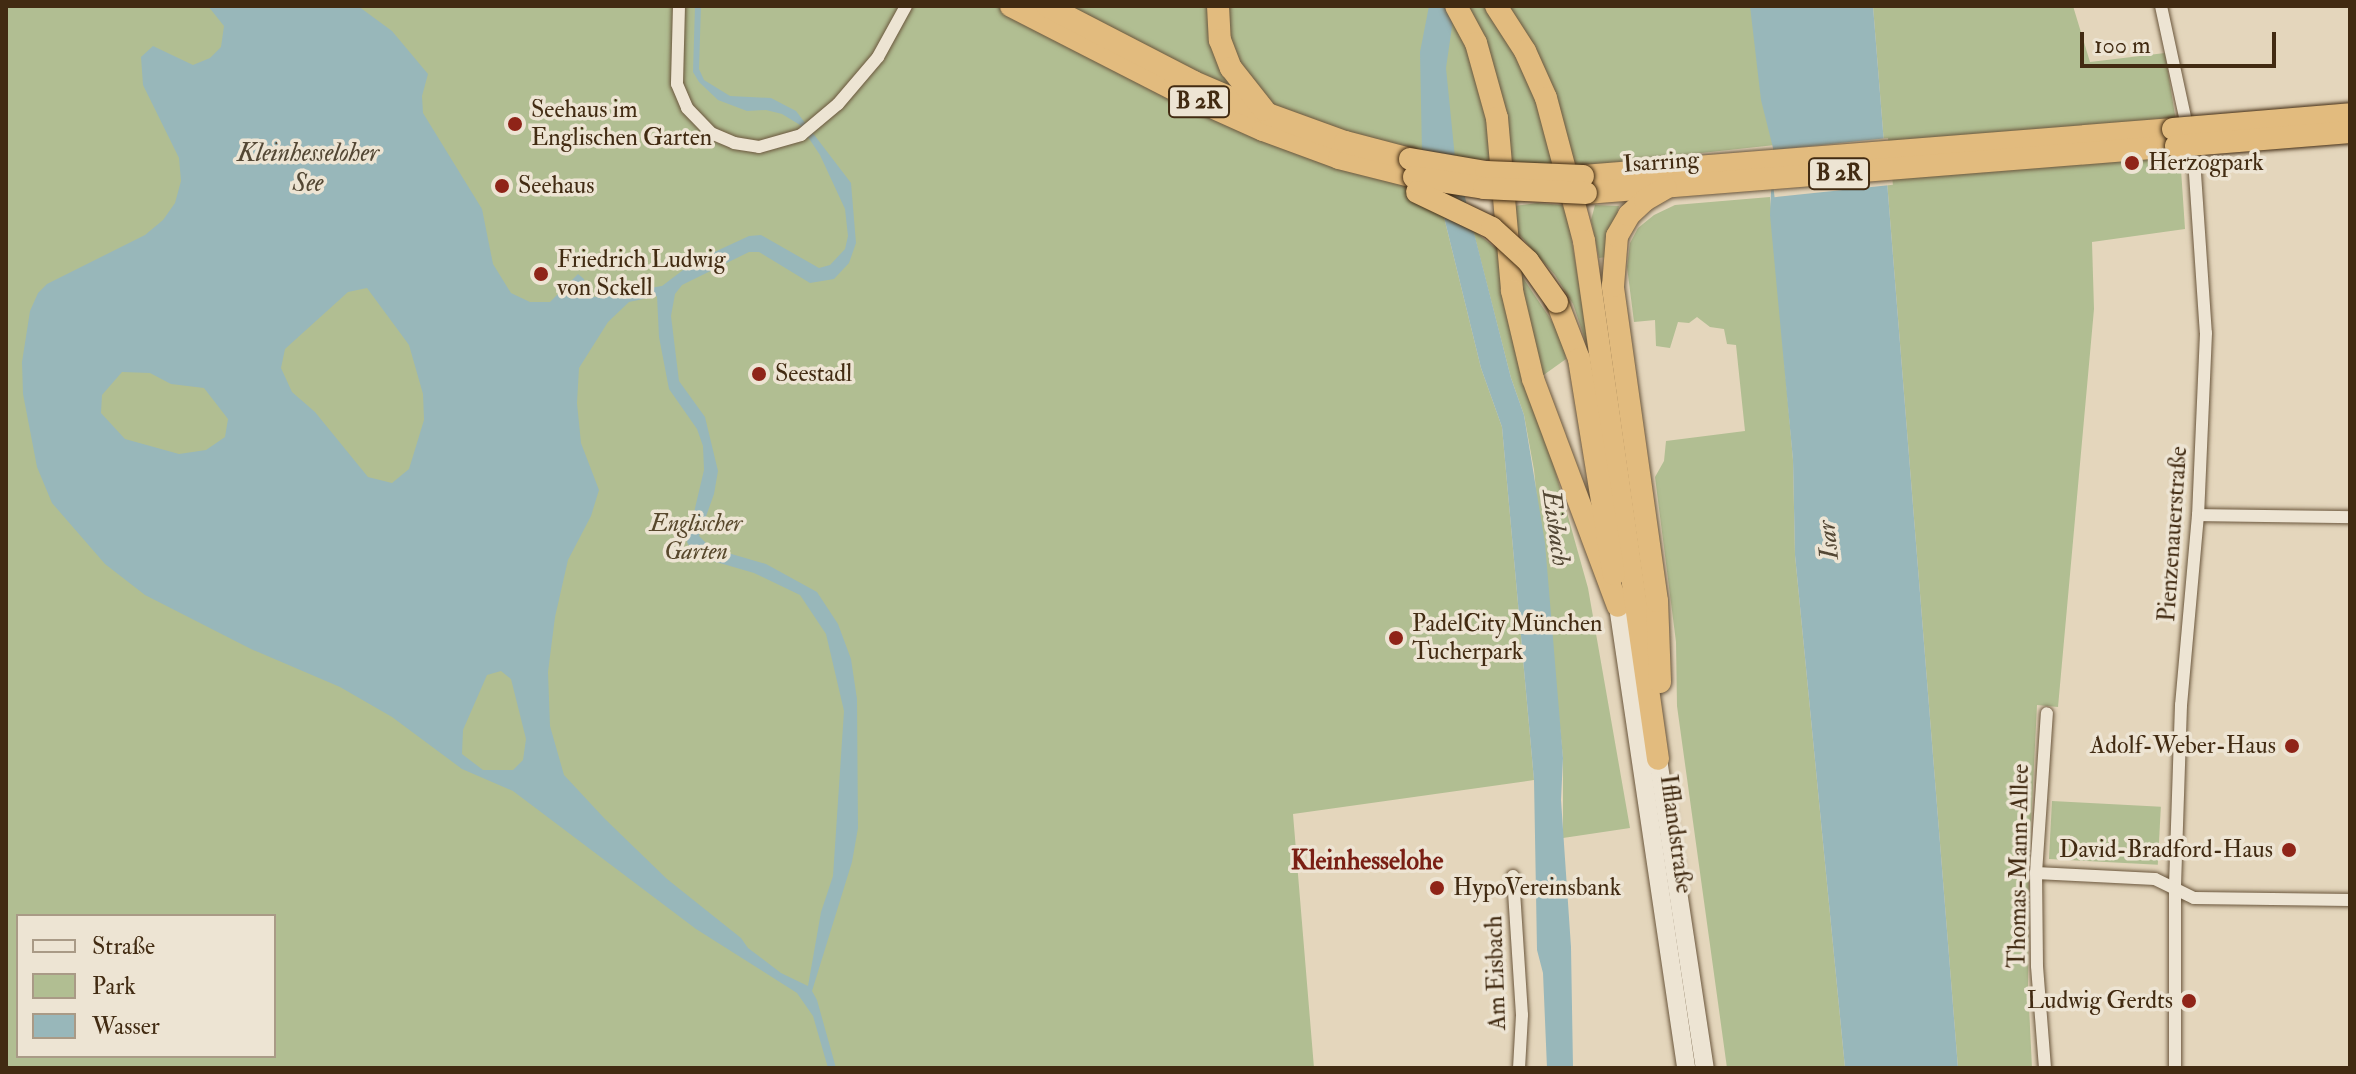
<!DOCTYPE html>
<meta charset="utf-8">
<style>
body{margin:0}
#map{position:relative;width:2356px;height:1074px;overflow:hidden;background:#e4d6bc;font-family:"IM FELL Double Pica",serif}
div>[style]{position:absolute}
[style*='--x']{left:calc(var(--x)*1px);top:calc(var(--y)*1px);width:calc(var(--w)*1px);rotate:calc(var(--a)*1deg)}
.green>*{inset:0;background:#b1be92;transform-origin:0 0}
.water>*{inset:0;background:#98b7ba}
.pier>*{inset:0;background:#e4d6bc;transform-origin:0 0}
.roads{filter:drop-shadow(0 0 2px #6a563c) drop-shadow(0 0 2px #6a563c)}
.minor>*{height:12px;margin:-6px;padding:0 6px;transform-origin:6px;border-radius:6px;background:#ede4d3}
.secondary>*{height:18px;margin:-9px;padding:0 9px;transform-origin:9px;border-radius:9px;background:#ede4d3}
.trunk>*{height:22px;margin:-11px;padding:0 11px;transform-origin:11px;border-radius:11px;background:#e2bb7e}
.bridges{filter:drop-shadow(0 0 2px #422b12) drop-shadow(0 0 2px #422b12)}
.trunk-bridge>*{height:22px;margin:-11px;padding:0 11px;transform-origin:11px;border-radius:11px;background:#e2bb7e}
.dots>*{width:22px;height:22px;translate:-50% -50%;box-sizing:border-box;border:4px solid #ede4d3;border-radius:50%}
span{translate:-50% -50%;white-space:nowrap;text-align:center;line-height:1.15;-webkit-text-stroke:7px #ede4d3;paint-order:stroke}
.shield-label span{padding:2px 6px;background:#ede4d3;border:2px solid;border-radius:6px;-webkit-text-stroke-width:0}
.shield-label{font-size:22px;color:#422b12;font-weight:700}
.poi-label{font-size:24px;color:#422b12}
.left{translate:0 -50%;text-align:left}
.right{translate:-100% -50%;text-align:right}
.street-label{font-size:24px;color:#422b12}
.park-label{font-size:24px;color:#58482c;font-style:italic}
.water-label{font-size:26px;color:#534734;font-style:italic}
.neighbourhood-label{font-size:26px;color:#7a1f14;font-weight:700}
.frame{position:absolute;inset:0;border:8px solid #422b12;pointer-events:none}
.legend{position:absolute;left:16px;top:914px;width:260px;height:144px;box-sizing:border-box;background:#ede4d3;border:2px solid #a99a86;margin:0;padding:10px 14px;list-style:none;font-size:24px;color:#422b12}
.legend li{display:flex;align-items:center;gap:16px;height:40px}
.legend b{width:40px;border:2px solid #a99a86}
.scale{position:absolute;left:2080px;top:32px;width:196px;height:36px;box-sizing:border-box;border:4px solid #422b12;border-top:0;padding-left:10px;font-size:24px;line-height:28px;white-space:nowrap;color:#422b12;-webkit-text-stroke:6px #ede4d3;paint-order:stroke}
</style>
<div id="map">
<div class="green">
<div style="clip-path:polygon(evenodd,6px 6px,1762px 6px,1775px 145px,1581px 166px,1455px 158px,1444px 217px,1481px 368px,1502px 427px,1534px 780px,1293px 814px,1314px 1068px,6px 1068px,6px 6px,18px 916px,274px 916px,274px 1056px,18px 1056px,18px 916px)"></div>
<div style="clip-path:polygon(1873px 6px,2073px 6px,2090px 62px,2165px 53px,2179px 140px,2185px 229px,2092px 242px,2094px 309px,2058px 707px,2037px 705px,2029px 865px,2028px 986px,2032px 1068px,1958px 1068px)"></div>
<div style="clip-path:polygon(1770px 197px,1793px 460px,1795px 555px,1845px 1068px,1727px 1068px,1677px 706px,1676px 642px,1655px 477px,1664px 461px,1666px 441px,1745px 431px,1736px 345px,1727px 344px,1724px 329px,1710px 327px,1697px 317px,1689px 323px,1678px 322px,1670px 348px,1656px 346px,1655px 320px,1634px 322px,1627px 267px,1630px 243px,1638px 228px,1654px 215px,1675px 205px)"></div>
<div style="clip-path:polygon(1537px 203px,1562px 205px,1567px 212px,1591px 357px,1573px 304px,1555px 275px,1517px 232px,1514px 206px)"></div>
<div style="clip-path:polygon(1595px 205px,1619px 206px,1606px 257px,1599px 258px,1591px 220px)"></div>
<div style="clip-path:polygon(1473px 230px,1503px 254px,1521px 275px,1562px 336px,1566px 359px,1531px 384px,1588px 588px,1630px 828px,1563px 838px,1563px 758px,1534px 470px,1524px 415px,1511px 378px)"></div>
<div style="left:2052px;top:801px;width:109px;height:58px;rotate:3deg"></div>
</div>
<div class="water">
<div style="clip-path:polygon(evenodd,208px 6px,358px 6px,392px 31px,428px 74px,422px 96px,423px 113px,482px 209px,493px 264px,511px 293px,530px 302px,550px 302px,578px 274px,584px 279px,585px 292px,594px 297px,662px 286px,695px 261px,749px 236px,761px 235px,819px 268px,830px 265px,845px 249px,848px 236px,845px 209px,820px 155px,800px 125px,782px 114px,766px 110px,747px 111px,718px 100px,699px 82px,693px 72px,695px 6px,701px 6px,699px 69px,704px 80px,730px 96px,771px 98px,796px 111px,851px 183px,856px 243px,849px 263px,834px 279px,810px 283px,759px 252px,749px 252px,682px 285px,675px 294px,671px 316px,679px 381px,705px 417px,718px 471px,714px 494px,699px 536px,711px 548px,766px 564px,817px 592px,838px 624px,851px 659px,857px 699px,858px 828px,852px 862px,812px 991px,817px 1000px,836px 1068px,828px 1068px,813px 1016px,797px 993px,696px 929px,513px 791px,462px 769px,392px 717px,340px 687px,251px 649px,145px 595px,105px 564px,52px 503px,37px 467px,23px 394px,22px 362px,30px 311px,38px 293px,47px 284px,145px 235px,163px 220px,175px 203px,181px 181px,179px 158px,143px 85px,141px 57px,153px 46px,193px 65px,210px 58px,221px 47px,224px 26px,208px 6px,367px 288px,409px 345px,423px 394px,424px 420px,409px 469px,392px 483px,368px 477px,315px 412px,292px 392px,281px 368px,285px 349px,348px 292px,367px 288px,208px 6px,657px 296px,659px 337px,669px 389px,697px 429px,703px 446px,704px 470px,687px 542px,692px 551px,706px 559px,754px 573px,800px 595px,826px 634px,844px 711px,833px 876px,821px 912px,808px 986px,781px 973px,748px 948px,741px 938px,667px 879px,605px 819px,564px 775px,550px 726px,548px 672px,555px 617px,568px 560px,591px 516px,599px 490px,581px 443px,577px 403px,579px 368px,608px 322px,629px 302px,657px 296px,208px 6px,122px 372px,150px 373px,171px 384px,204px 388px,228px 419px,225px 437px,206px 450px,179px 454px,125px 439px,101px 413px,102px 395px,122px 372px,208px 6px,501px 671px,511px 679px,526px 739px,523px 760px,513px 770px,483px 770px,462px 754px,463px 730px,487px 675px,501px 671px)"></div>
<div style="clip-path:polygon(1429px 6px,1455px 6px,1446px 68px,1455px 158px,1511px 378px,1524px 415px,1545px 543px,1563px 758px,1561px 800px,1571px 947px,1573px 1068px,1547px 1068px,1543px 973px,1537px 950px,1534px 780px,1502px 427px,1481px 368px,1444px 217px,1422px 153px,1420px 52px)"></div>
<div style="clip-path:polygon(1750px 6px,1873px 6px,1958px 1068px,1845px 1068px,1795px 555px,1793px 460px,1770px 215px,1773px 148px,1761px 100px)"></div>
</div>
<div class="pier">
<div style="left:1888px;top:138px;width:47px;height:119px;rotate:84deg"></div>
</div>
<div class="roads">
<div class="minor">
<div style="--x:679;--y:6;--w:78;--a:91.5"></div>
<div style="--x:677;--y:84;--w:26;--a:67"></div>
<div style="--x:687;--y:108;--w:35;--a:46"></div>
<div style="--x:711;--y:133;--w:25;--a:23"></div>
<div style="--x:734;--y:143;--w:25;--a:9"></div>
<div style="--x:759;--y:147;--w:44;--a:-15.9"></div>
<div style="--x:801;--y:135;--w:48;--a:-40"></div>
<div style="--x:838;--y:104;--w:62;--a:-49.6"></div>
<div style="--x:878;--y:57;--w:58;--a:-61.2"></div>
<div style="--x:2161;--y:6;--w:157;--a:77.8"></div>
<div style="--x:2194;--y:159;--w:174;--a:86.1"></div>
<div style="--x:2206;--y:333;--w:182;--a:92.5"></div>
<div style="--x:2198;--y:515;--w:191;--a:95.1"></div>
<div style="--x:2181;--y:705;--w:184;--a:91.9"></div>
<div style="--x:2175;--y:889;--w:179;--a:90"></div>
<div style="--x:2198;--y:515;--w:152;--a:0.8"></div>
<div style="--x:2036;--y:873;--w:119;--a:2.9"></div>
<div style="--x:2155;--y:879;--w:43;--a:26"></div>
<div style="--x:2194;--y:898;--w:156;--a:0.7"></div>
<div style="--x:1513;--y:876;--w:139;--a:86.3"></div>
<div style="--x:1522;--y:1015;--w:53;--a:93.2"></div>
<div style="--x:2045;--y:1068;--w:102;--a:-94.5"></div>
<div style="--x:2037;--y:966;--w:93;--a:-90.6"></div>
<div style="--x:2036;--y:873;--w:160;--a:-86.1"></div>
</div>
<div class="secondary">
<div style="--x:1618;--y:606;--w:467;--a:81.6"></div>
<div style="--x:1658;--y:759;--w:313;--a:81.4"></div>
</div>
<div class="trunk">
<div style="--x:1011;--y:6;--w:198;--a:27.1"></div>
<div style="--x:1187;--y:96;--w:83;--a:24.1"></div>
<div style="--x:1263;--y:130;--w:81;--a:20.2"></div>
<div style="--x:1339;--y:158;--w:77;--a:14.2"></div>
<div style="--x:1047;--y:6;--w:165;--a:27.3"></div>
<div style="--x:1194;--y:82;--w:81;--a:23.4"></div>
<div style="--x:1268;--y:114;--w:82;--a:20"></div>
<div style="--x:1345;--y:142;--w:67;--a:14.7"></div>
<div style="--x:1218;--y:6;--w:34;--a:87"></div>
<div style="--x:1220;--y:40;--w:30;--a:69"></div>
<div style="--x:1231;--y:68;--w:53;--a:51.8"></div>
<div style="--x:1456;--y:6;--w:42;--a:61.6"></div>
<div style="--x:1476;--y:43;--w:78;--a:74.4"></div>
<div style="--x:1497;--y:118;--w:174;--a:85"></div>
<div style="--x:1512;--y:291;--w:90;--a:76.6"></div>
<div style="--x:1533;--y:379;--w:242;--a:69.5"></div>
<div style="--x:1496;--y:6;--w:54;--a:57.2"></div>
<div style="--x:1525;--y:51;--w:51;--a:65.9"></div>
<div style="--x:1546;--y:98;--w:148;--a:75.1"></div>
<div style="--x:1584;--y:241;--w:523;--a:81.87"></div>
<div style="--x:1583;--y:176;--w:592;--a:-4.55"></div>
<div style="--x:1586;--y:193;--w:592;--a:-4.55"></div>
<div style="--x:1557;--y:302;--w:61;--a:68.9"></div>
<div style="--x:1579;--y:359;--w:218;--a:80.8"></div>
<div style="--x:1660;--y:682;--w:81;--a:-92.1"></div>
<div style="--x:1657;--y:601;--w:318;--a:-98"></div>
<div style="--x:1613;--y:286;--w:50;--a:-85.4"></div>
<div style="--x:1617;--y:236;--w:24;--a:-60"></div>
<div style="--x:1629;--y:215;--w:22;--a:-43"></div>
<div style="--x:1645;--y:200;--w:24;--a:-30"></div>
</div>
</div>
<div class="bridges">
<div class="trunk-bridge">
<div style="--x:2173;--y:129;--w:178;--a:-4.8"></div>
<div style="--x:2176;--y:146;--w:175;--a:-4.6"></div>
<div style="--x:1410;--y:159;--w:77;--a:9.7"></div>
<div style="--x:1486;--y:172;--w:97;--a:2.4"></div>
<div style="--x:1414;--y:177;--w:71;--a:8.9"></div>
<div style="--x:1484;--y:188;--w:102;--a:2.8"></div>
<div style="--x:1417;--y:192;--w:83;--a:25.6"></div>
<div style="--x:1492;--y:228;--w:49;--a:42.5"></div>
<div style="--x:1528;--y:261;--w:50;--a:54.7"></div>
</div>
</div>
<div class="dots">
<div style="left:515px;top:124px;background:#8f2418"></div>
<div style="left:2132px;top:163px;background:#8f2418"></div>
<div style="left:502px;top:186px;background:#8f2418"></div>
<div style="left:541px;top:274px;background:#8f2418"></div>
<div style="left:759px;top:374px;background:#8f2418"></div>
<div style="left:1396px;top:638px;background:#8f2418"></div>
<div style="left:2292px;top:746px;background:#8f2418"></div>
<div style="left:2289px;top:850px;background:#8f2418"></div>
<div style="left:1437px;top:888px;background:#8f2418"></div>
<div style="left:2189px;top:1001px;background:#8f2418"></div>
</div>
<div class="shield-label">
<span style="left:1199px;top:102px">B 2R</span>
<span style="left:1839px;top:174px">B 2R</span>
</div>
<div class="poi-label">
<span class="left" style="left:531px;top:124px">Seehaus im<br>Englischen Garten</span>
<span class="left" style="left:2148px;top:163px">Herzogpark</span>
<span class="left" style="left:518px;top:186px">Seehaus</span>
<span class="left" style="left:557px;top:274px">Friedrich Ludwig<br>von Sckell</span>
<span class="left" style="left:775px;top:374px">Seestadl</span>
<span class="left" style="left:1412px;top:638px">PadelCity München<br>Tucherpark</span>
<span class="right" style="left:2276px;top:746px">Adolf-Weber-Haus</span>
<span class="right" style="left:2273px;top:850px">David-Bradford-Haus</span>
<span class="left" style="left:1453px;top:888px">HypoVereinsbank</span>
<span class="right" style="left:2173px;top:1001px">Ludwig Gerdts</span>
</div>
<div class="street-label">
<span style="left:1661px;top:162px;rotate:-4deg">Isarring</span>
<span style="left:2173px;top:534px;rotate:-86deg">Pienzenauerstraße</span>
<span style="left:1676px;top:834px;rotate:82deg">Ifflandstraße</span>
<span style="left:2019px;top:866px;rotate:-89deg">Thomas-Mann-Allee</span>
<span style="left:1496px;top:973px;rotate:-92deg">Am Eisbach</span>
</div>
<div class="park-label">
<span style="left:696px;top:538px">Englischer<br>Garten</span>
</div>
<div class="water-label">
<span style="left:308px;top:169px">Kleinhesseloher<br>See</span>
<span style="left:1555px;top:528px;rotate:82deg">Eisbach</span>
<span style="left:1829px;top:540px;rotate:-96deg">Isar</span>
</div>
<div class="neighbourhood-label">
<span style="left:1367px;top:862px">Kleinhesselohe</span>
</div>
<div class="frame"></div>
<ul class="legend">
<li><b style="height:10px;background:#ede4d3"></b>Straße</li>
<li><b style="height:22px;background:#b1be92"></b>Park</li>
<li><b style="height:22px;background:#98b7ba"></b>Wasser</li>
</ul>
<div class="scale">100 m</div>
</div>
